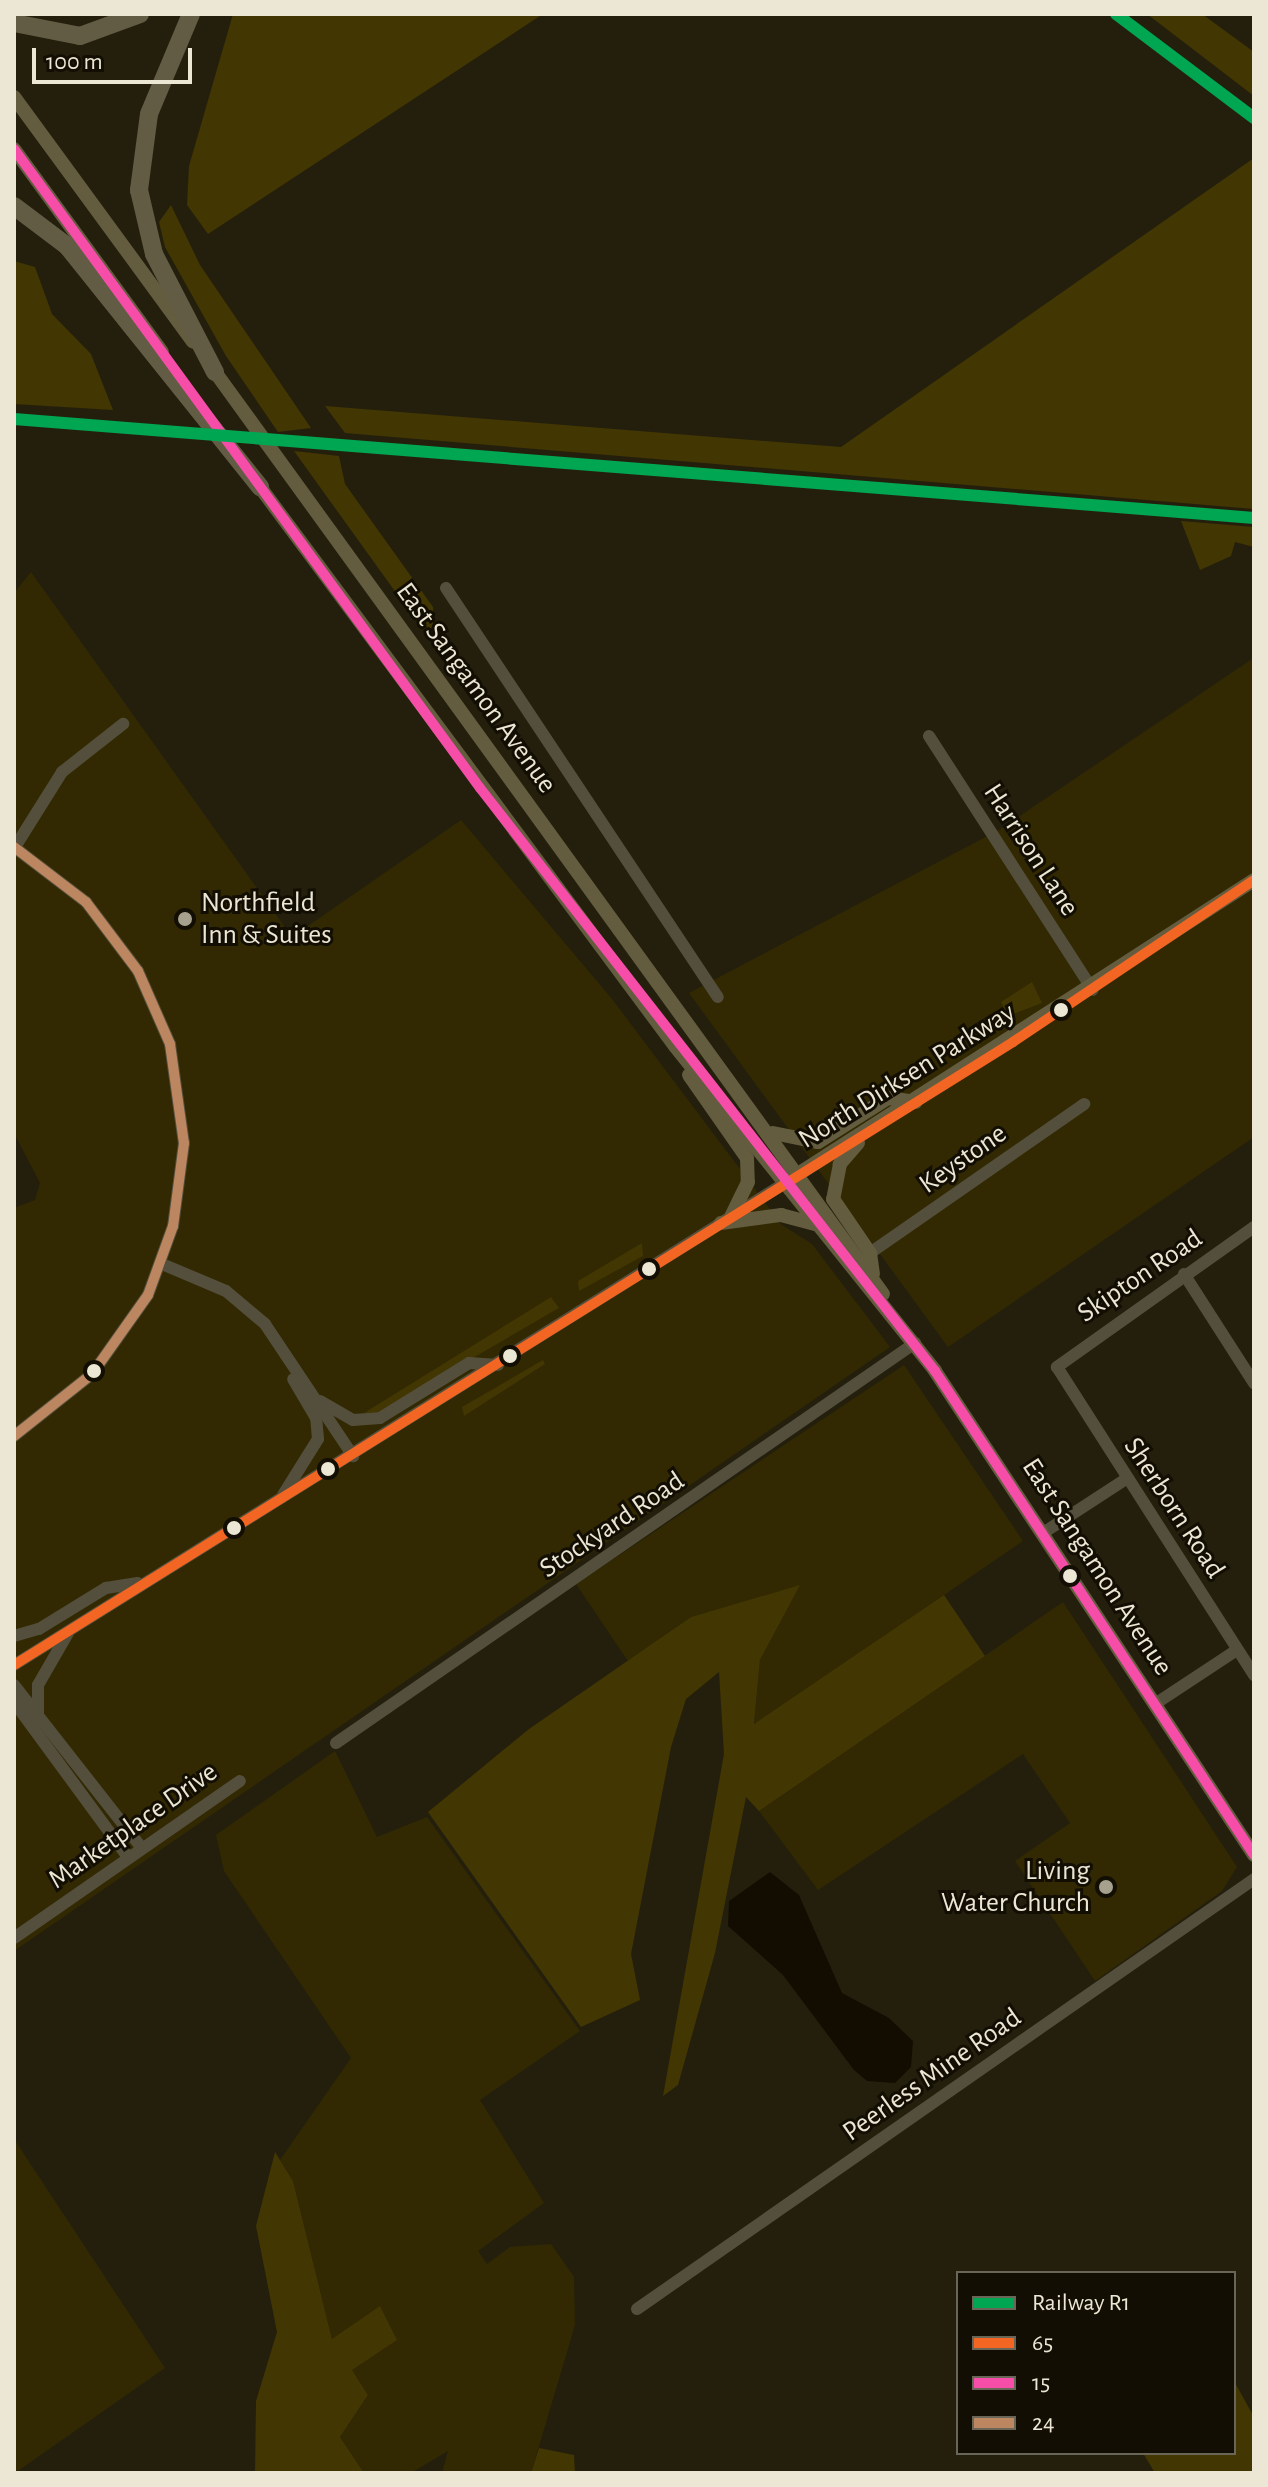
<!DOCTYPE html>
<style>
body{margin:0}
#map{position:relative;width:1268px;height:2487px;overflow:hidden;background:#241f0d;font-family:"Alegreya Sans",sans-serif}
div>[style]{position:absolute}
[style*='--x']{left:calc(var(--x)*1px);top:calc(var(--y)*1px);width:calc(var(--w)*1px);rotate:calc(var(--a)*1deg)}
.built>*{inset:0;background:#322902}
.green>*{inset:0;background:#423602}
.water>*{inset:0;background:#130d01}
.minor>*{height:12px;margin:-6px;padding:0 6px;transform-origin:6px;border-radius:6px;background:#544f3c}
.major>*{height:14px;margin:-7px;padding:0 7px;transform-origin:7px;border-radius:7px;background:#635c3f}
.highway>*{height:18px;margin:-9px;padding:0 9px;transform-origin:9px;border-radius:9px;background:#635c44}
.bus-1>*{height:10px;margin:-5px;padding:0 5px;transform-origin:5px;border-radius:5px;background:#f26522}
.bus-2>*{height:10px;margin:-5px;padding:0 5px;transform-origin:5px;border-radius:5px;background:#f54da8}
.bus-3>*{height:10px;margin:-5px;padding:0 5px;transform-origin:5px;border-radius:5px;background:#bb8660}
.rail-1>*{height:12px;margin:-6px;padding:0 6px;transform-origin:6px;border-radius:6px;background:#00a651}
.dots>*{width:22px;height:22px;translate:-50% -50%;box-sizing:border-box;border:4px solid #120e03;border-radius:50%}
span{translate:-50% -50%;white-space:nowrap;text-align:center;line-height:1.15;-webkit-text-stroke:6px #120e03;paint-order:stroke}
.street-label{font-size:28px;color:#ece7d4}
.poi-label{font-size:28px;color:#ece7d4}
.left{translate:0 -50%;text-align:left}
.right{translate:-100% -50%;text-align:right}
.frame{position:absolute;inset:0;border:16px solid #ece7d4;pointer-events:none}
.legend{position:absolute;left:956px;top:2271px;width:280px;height:184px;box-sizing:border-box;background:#120e03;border:2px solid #696557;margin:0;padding:10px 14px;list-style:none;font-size:24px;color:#ece7d4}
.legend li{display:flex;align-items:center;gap:16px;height:40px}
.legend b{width:40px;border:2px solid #696557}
.scale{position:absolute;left:32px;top:48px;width:160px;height:36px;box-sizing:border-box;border:4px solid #ece7d4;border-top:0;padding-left:10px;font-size:24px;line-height:28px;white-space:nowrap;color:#ece7d4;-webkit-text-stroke:6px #120e03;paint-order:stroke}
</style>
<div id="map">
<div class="built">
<div style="clip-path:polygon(31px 572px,292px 937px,461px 820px,612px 999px,782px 1225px,812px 1244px,890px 1347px,14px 1951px,14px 1208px,35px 1200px,40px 1183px,14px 1133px,14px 593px)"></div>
<div style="clip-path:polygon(1252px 659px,1254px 1137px,948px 1347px,689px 993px,999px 830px)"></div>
<div style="clip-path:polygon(904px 1365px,1023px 1541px,754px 1725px,760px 1660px,799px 1586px,691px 1617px,628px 1661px,576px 1584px)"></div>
<div style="clip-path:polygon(1063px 1602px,1237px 1867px,1222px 1891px,1095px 1981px,1015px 1861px,1070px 1823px,1023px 1754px,818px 1890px,759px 1811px)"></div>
<div style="clip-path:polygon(335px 1751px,377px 1837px,427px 1817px,580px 2031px,480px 2100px,544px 2203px,478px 2251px,487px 2264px,510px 2247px,551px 2244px,574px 2277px,575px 2325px,531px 2473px,442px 2473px,448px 2451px,411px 2473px,364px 2473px,340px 2437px,368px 2395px,332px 2339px,293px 2181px,280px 2160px,351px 2058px,224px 1871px,216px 1835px)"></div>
<div style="clip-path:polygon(14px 2139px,165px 2368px,15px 2473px,14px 2473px)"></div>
</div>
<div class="green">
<div style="clip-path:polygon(233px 14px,543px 14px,208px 234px,187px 205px,189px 166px)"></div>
<div style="clip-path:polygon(1147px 14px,1202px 14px,1254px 52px,1254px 96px)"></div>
<div style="clip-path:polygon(1254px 158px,1254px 509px,345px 433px,325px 406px,841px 447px)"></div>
<div style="clip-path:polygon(171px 205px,200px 265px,311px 428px,278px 432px,226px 356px,165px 247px,159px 222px)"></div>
<div style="clip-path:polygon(14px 261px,35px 267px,52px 314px,91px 354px,113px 410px,14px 404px)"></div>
<div style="clip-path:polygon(294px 451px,339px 456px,345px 484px,433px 607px,433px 628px,425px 633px)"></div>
<div style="clip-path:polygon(1181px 521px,1254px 527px,1254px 547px,1235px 542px,1231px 556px,1200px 570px)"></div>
<div style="clip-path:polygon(1032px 982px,1042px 1003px,1008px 1016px,1001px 1002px)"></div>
<div style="clip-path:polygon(642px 1243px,643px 1256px,579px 1291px,578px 1281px)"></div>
<div style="clip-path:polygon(551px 1297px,559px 1308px,376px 1414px,364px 1413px)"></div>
<div style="clip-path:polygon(543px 1360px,545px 1364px,464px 1416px,462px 1407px)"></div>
<div style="clip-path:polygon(800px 1585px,760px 1660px,754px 1724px,944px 1595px,985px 1656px,759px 1811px,746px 1797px,715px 1953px,678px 2085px,663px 2096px,724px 1754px,719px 1672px,686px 1699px,671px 1747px,631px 1954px,640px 2000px,581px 2027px,428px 1812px,529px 1729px,691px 1617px)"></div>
<div style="clip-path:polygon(275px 2152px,293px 2181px,332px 2339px,380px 2306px,397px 2340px,352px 2370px,368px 2395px,340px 2437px,364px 2473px,255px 2473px,256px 2401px,277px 2332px,256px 2226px)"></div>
<div style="clip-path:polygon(1234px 2381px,1254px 2417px,1254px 2473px,1155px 2473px,1143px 2453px,1234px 2453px)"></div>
<div style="clip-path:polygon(539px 2448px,574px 2455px,575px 2473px,531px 2473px)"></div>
</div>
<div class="water">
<div style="clip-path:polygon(770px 1872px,799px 1895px,842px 1993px,889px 2018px,913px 2041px,911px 2067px,895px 2083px,867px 2081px,854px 2070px,783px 1975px,728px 1926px,729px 1901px)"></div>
</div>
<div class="minor">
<div style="--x:446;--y:588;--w:491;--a:56.4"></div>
<div style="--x:929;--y:736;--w:302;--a:57.2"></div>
<div style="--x:14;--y:847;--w:91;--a:37.4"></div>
<div style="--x:86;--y:902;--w:86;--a:53"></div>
<div style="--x:138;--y:971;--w:80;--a:66.3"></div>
<div style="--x:170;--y:1044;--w:100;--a:82"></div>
<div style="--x:184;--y:1143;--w:84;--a:97.5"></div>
<div style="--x:173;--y:1226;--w:73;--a:109.9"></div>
<div style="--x:148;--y:1295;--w:97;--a:125.3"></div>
<div style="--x:92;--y:1374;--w:100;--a:141.5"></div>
<div style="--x:15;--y:847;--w:89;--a:-57.9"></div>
<div style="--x:62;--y:772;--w:78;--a:-38.2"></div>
<div style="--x:1254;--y:1227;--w:242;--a:144.6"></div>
<div style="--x:1057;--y:1367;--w:366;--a:57.4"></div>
<div style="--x:870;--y:1253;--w:261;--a:-34.8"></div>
<div style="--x:162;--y:1264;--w:69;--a:22.9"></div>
<div style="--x:226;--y:1291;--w:51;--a:40.2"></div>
<div style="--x:265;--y:1324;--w:159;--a:56.3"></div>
<div style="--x:1184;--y:1274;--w:130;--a:57.3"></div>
<div style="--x:320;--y:1401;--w:38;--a:30"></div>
<div style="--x:353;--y:1420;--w:27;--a:-4"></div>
<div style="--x:380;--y:1418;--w:105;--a:-31.7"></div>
<div style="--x:469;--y:1363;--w:29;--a:4"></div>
<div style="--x:283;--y:1495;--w:66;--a:-58"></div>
<div style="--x:318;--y:1439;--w:21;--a:-95"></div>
<div style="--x:316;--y:1418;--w:45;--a:-120.5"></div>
<div style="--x:1043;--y:1533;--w:99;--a:-33"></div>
<div style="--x:14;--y:1636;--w:26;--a:-16"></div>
<div style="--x:39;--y:1629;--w:79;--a:-31.5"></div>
<div style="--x:106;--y:1588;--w:32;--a:-9"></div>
<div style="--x:14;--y:1665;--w:909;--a:-32.01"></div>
<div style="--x:14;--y:1685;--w:206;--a:51.9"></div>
<div style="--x:14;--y:1702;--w:191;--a:53.7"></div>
<div style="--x:1155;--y:1704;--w:98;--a:-33.4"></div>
<div style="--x:38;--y:1714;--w:29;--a:-90"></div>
<div style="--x:38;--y:1685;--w:60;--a:-60"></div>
<div style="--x:336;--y:1743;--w:704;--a:-34.64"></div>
<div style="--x:14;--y:1938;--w:275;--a:-34.8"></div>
<div style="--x:637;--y:2309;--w:752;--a:-34.87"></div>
</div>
<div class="major">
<div style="--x:14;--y:97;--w:303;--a:53.8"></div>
<div style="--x:14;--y:149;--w:251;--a:53.9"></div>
<div style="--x:210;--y:365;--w:1147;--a:54.08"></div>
<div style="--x:254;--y:479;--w:706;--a:53.41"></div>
<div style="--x:675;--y:1046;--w:416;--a:51.3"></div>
<div style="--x:935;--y:1371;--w:580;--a:56.61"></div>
<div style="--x:689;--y:1075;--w:101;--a:55.1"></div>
<div style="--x:747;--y:1158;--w:24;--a:88"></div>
<div style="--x:748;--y:1182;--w:39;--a:116"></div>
<div style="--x:773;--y:1133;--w:46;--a:11.3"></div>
<div style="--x:818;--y:1142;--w:83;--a:-32.2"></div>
<div style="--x:888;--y:1098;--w:28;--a:8"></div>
<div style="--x:858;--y:1143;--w:28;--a:131"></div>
<div style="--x:840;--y:1164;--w:36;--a:101"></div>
<div style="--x:833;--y:1199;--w:65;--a:55.6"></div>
<div style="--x:870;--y:1253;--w:21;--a:82"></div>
<div style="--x:792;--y:1178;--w:550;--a:-32.82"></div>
<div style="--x:721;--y:1223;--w:61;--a:-7.6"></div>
<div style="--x:781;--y:1215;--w:35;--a:15"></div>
</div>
<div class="highway">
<div style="--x:191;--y:14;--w:108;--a:112.8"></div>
<div style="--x:149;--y:114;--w:77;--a:97.5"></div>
<div style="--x:139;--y:190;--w:66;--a:76.8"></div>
<div style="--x:154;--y:254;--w:133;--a:62.7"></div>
<div style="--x:14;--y:23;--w:67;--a:11.1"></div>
<div style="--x:80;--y:36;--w:64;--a:-20.1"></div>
<div style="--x:14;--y:206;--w:66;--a:37"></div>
<div style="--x:67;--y:246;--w:309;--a:51.3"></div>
</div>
<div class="bus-1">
<div style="--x:14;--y:1665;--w:1177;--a:-31.95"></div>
<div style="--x:1013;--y:1042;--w:290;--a:-33.9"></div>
</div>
<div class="bus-2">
<div style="--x:14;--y:149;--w:791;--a:53.9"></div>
<div style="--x:480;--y:788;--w:740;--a:52.03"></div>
<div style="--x:935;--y:1371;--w:580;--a:56.61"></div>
</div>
<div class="bus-3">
<div style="--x:14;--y:847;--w:91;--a:37.4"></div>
<div style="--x:86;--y:902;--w:86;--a:53"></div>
<div style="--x:138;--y:971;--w:80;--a:66.3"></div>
<div style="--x:170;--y:1044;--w:100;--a:82"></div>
<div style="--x:184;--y:1143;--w:84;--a:97.5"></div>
<div style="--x:173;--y:1226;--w:73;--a:109.9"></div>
<div style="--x:148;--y:1295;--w:97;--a:125.3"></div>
<div style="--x:92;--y:1374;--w:100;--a:141.5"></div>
</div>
<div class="rail-1">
<div style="--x:1116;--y:14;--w:173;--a:37"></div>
<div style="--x:14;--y:419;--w:1244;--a:4.56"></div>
</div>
<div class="dots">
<div style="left:185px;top:919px;background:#a6a18e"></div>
<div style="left:1061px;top:1010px;background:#ece7d4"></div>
<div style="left:649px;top:1269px;background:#ece7d4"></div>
<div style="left:510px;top:1356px;background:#ece7d4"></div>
<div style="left:94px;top:1371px;background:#ece7d4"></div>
<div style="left:328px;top:1469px;background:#ece7d4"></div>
<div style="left:234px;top:1528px;background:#ece7d4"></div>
<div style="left:1070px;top:1576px;background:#ece7d4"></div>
<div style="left:1106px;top:1887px;background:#a6a18e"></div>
</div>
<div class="street-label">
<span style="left:476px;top:688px;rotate:54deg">East Sangamon Avenue</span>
<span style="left:1031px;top:850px;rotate:57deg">Harrison Lane</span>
<span style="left:907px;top:1076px;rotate:-32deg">North Dirksen Parkway</span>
<span style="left:963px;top:1159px;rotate:-35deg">Keystone</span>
<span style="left:1140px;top:1276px;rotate:-34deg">Skipton Road</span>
<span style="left:1174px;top:1508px;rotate:57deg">Sherborn Road</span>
<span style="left:612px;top:1525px;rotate:-34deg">Stockyard Road</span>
<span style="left:1097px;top:1567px;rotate:57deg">East Sangamon Avenue</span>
<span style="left:133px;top:1826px;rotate:-35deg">Marketplace Drive</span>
<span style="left:932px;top:2075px;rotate:-35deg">Peerless Mine Road</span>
</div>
<div class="poi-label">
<span class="left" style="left:201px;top:919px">Northfield<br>Inn &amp; Suites</span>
<span class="right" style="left:1090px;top:1887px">Living<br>Water Church</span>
</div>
<div class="frame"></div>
<ul class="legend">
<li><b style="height:10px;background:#00a651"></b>Railway R1</li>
<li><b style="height:10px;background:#f26522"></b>65</li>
<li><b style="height:10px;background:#f54da8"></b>15</li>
<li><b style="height:10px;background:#bb8660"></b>24</li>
</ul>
<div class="scale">100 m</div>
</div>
